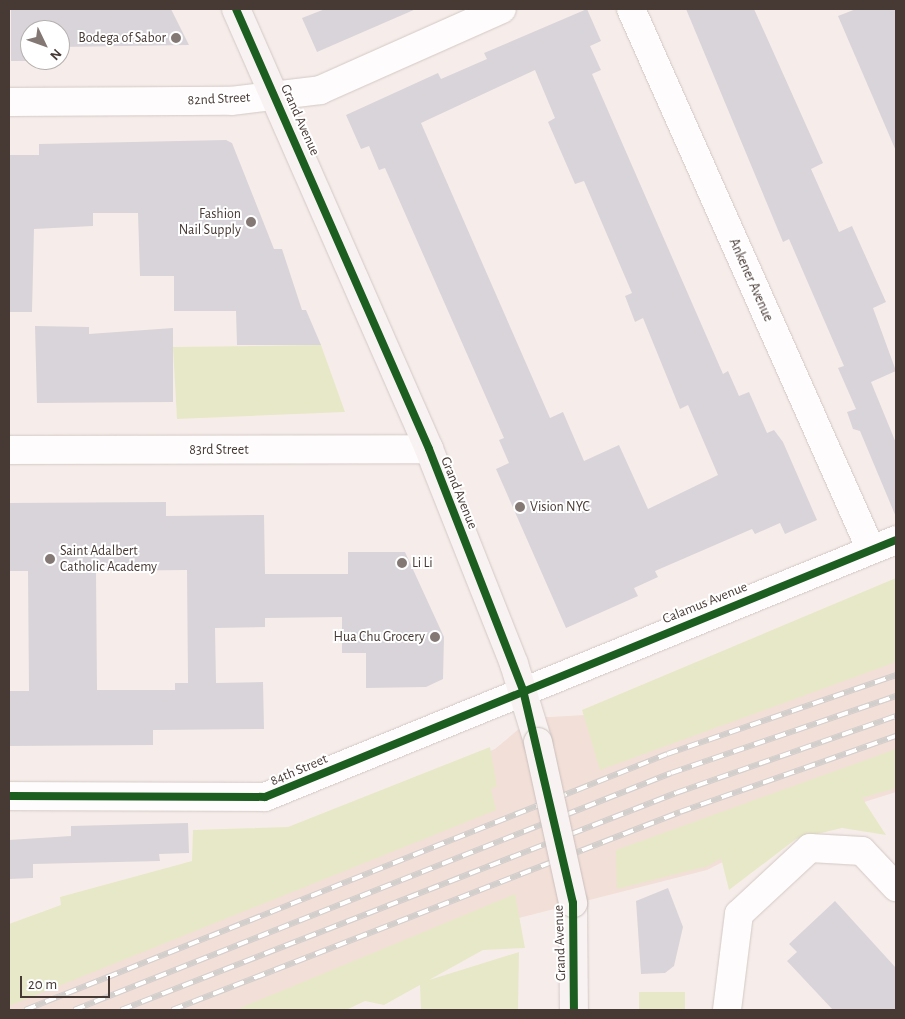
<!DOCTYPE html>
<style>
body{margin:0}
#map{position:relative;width:905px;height:1019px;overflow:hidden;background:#f6edea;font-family:"Alegreya Sans",sans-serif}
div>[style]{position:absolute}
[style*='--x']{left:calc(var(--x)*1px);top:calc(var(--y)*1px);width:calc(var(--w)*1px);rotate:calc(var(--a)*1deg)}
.built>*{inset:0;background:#f2dfd8}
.green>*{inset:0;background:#e7e8c7;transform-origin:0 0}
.building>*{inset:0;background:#d8d4d9}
.roads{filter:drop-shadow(0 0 1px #d3c8c4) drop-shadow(0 0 1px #d3c8c4)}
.minor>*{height:28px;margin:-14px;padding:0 14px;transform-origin:14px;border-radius:14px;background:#fefcfc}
.major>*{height:28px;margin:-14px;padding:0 14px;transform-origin:14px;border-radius:14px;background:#f8f3f2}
.rail>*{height:5.5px;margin-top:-2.75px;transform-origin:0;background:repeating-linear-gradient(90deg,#fff 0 11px,#d1cecc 0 22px);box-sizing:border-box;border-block:1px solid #d1cecc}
.bridges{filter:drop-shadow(0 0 1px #ccc0bd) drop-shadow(0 0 1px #ccc0bd)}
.major-bridge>*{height:28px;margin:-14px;padding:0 14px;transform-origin:14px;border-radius:14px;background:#f8f3f2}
.cycleway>*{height:8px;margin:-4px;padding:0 4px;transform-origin:4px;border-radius:4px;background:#1b5e20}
.dots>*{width:14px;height:14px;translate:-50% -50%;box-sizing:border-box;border:2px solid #fff;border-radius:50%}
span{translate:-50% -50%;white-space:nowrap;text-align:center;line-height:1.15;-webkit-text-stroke:4px #fff;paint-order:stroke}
.poi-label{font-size:14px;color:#473934}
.right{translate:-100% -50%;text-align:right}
.left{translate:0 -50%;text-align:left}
.street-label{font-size:14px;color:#473934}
.frame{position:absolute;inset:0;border:10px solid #473934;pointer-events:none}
.north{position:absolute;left:20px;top:20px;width:50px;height:50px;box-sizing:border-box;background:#fff;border:1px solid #b5b0ae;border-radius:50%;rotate:132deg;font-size:14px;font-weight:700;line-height:20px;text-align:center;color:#473934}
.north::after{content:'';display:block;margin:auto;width:18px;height:22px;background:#847874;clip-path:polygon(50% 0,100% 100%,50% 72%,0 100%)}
.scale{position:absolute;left:20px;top:976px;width:90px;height:22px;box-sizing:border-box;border:2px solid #473934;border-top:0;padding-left:6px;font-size:15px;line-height:18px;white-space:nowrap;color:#473934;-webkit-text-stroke:4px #fff;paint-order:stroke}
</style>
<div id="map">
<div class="built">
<div style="clip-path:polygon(896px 584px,896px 792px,801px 822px,707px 870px,511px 920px,328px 1010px,9px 1010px,9px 927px,306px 829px,495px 749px,532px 718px,585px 715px)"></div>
</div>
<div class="green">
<div style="clip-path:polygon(321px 345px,345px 412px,177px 419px,173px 347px)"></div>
<div style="clip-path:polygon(896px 578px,896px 662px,600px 770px,582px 710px)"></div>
<div style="clip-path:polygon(490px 747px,497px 786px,491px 789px,496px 810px,9px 1006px,9px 924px,61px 905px,60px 897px,192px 861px,193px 830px,288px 827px)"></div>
<div style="clip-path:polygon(896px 749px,896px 788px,862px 798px,886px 835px,842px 828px,796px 839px,729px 890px,721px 858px,708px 866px,617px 889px,616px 850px)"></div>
<div style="clip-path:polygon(515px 894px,525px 948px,483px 950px,429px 980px,519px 952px,518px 1010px,421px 1010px,420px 985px,384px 1005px,365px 1001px,346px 1010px,235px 1010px)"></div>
<div style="left:639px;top:992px;width:46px;height:18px"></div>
</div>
<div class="building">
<div style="clip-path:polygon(11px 9px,171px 9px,189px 45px,60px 47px,60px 30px,30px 30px,30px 60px,36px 61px,11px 61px)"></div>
<div style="clip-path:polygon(325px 9px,416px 9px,317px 52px,302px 18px)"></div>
<div style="clip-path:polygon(evenodd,587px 9px,601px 41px,590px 46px,601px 70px,592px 74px,723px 374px,728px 371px,739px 396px,749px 392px,767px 433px,774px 430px,783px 442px,817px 520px,785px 534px,780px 523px,755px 534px,752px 529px,655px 571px,658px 577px,634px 588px,638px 596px,566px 628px,496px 469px,509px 463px,499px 440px,504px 438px,385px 168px,379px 170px,369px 146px,361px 149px,346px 115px,438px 73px,441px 79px,487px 59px,484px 53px,587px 9px,535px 70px,555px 118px,548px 122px,575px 184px,584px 181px,632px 293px,625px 296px,635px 322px,643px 318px,680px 409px,688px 405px,718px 475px,648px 509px,619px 445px,584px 461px,563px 412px,550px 418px,421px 123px,535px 70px)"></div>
<div style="clip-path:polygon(686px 9px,754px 9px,823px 163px,811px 169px,839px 232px,852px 226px,886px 302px,873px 308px,896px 371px,871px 382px,896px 443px,896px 517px,860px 431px,853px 429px,847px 412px,856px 409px,838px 368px,844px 366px,789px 239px,783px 242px)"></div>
<div style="clip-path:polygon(856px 9px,896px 9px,896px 151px,838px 16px)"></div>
<div style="clip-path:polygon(226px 140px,232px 143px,274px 249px,282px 249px,302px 310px,306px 310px,321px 345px,237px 345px,236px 311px,174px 311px,174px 276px,140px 276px,138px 213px,93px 213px,93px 226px,34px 229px,32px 312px,9px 312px,9px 155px,39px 155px,39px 144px)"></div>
<div style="clip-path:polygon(35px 326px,89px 327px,89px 334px,173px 328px,173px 402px,37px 403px)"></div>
<div style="clip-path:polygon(evenodd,166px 502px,166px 516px,264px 515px,265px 574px,348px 574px,348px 552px,405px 552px,444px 637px,443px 679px,426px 687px,366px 688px,366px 653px,342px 653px,342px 617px,265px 618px,265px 627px,215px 628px,216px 683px,263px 682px,264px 729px,153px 730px,153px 745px,10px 746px,10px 691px,29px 691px,28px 571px,9px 571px,9px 503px,166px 502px,187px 570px,188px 683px,175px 683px,175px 690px,97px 690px,96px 571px,187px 570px)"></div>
<div style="clip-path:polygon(188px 823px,189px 853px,159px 854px,160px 861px,33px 864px,33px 878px,9px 879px,9px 840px,71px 836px,71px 826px)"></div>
<div style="clip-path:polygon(668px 888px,683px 927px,674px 966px,665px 973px,641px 974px,636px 901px)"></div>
<div style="clip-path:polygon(835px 901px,896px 968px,896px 1010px,833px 1010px,787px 961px,797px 952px,789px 944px)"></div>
</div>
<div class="roads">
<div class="minor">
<div style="--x:631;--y:9;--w:592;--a:66.08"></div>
<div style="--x:9;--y:102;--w:222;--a:-0.3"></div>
<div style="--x:231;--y:101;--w:90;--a:-7"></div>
<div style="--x:320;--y:90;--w:199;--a:-24"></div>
<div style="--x:9;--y:450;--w:420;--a:-0.1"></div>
<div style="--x:9;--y:796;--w:256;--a:0.2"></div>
<div style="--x:265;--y:797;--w:681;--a:-22.16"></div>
<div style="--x:727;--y:1010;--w:97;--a:-82.9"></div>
<div style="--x:739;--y:914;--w:97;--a:-42.9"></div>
<div style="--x:810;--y:848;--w:52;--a:3.3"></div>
<div style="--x:862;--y:851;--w:50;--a:46.6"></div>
</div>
<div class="major">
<div style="--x:236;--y:9;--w:480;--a:66.3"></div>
<div style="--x:429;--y:449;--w:231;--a:68.4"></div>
<div style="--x:514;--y:664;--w:82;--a:72.9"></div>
<div style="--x:573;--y:903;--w:107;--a:89.5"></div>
</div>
</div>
<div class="rail">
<div style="--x:25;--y:1010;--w:691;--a:-21.74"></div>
<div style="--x:667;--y:754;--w:242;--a:-19"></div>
<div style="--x:74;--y:1010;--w:642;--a:-21.65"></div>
<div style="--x:671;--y:773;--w:238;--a:-18.9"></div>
<div style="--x:121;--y:1010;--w:596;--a:-21.36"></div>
<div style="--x:676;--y:793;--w:233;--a:-19.3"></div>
<div style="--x:172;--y:1010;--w:545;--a:-21.29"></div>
<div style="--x:680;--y:812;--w:229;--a:-19.4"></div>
</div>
<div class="bridges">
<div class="major-bridge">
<div style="--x:538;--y:742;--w:165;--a:77.7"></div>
</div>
</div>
<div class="cycleway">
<div style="--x:236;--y:9;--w:480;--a:66.3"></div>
<div style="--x:429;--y:449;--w:259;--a:68.7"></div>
<div style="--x:523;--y:690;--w:219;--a:76.8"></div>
<div style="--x:573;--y:903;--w:107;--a:89.5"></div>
<div style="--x:9;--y:796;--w:256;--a:0.2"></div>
<div style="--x:265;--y:797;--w:681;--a:-22.16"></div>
</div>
<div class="dots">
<div style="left:176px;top:38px;background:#847874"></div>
<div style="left:251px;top:222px;background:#847874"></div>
<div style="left:520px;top:507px;background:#847874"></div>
<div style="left:50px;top:559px;background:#847874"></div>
<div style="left:402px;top:563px;background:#847874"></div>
<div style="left:435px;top:637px;background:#847874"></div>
</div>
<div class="poi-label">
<span class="right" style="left:166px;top:38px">Bodega of Sabor</span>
<span class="right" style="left:241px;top:222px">Fashion<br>Nail Supply</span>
<span class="left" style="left:530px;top:507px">Vision NYC</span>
<span class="left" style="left:60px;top:559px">Saint Adalbert<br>Catholic Academy</span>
<span class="left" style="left:412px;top:563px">Li Li</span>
<span class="right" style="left:425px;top:637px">Hua Chu Grocery</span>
</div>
<div class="street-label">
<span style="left:219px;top:99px;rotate:-3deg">82nd Street</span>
<span style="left:300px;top:120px;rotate:66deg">Grand Avenue</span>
<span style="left:751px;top:280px;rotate:66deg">Ankener Avenue</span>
<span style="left:219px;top:450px">83rd Street</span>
<span style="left:459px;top:493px;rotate:68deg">Grand Avenue</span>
<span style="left:705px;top:603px;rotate:-22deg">Calamus Avenue</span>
<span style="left:299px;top:770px;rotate:-23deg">84th Street</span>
<span style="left:560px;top:943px;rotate:-92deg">Grand Avenue</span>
</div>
<div class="frame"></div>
<div class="north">N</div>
<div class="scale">20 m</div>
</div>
